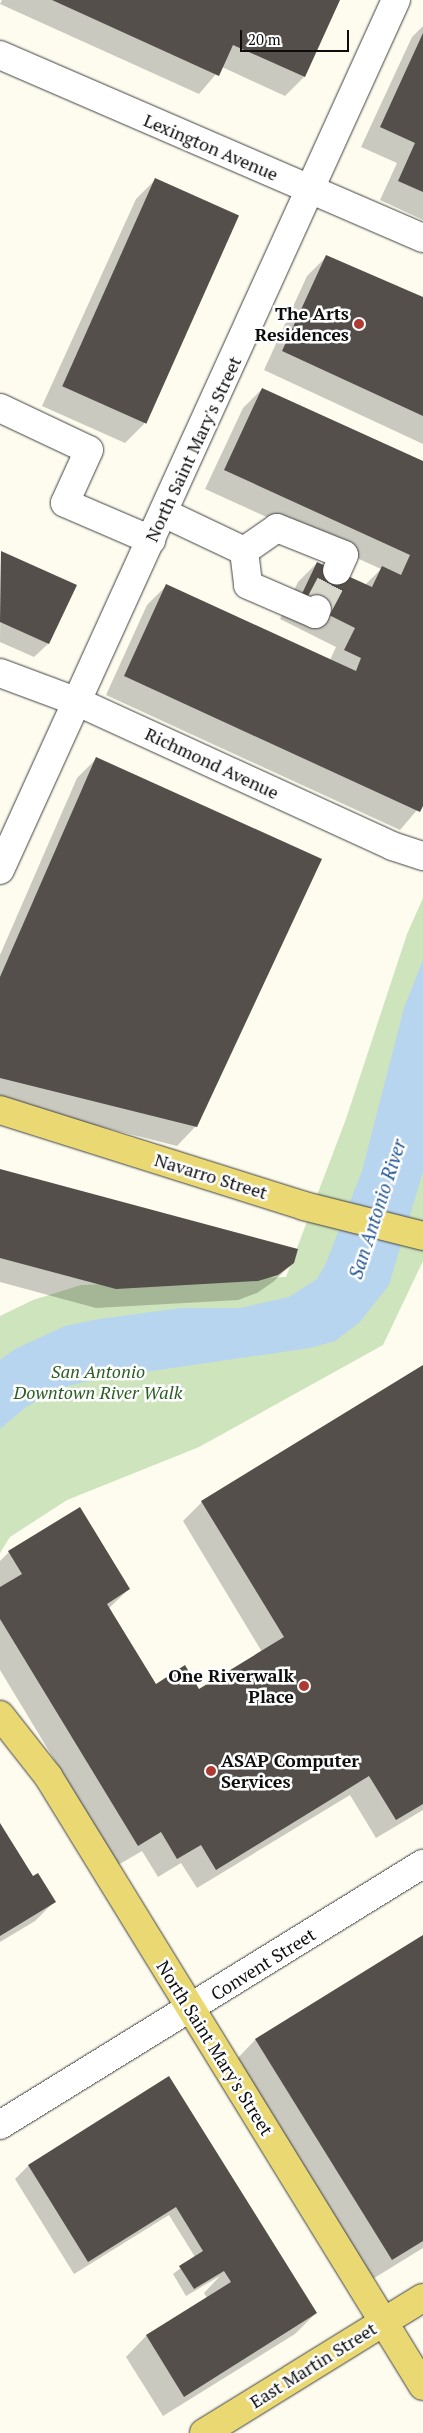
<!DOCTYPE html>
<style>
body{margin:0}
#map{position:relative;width:423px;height:2433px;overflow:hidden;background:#fdfcef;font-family:"PT Serif",serif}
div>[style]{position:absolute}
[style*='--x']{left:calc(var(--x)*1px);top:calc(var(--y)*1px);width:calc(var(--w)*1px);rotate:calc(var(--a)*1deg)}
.green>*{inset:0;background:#cde4bc}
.water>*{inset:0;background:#b8d5ef}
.shadow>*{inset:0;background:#0003}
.building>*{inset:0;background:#544f4a;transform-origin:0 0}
.minor-tunnel>*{height:28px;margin-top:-14px;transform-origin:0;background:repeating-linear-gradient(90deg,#d9d8cd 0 28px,transparent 0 42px)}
.roads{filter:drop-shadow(0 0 1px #404040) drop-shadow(0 0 1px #404040)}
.minor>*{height:28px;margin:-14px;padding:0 14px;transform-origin:14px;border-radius:14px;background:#fff}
.major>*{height:28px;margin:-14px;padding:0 14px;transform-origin:14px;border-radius:14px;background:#ead872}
.dots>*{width:14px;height:14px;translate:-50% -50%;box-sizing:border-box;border:2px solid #fff;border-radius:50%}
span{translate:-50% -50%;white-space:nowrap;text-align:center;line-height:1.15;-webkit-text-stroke:5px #fff;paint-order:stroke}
.street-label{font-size:18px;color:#0d0d0d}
.poi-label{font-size:18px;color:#0d0d0d;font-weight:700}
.right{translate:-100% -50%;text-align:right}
.left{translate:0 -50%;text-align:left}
.park-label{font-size:18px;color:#2b5e24;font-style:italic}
.water-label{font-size:19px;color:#245791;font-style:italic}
.scale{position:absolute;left:240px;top:30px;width:109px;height:22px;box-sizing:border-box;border:2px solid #0d0d0d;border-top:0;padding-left:6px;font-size:15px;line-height:18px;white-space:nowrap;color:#0d0d0d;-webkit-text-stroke:4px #fff;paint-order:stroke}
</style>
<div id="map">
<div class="green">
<div style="clip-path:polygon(423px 898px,423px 1261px,383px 1345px,199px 1447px,67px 1500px,10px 1537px,0 1553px,0 1316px,33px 1300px,81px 1285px,286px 1277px,346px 1119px,407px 934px)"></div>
</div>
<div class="water">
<div style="clip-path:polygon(423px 960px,423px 1172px,389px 1285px,359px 1323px,335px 1341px,310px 1348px,97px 1379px,60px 1388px,26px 1407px,0 1429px,0 1360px,15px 1349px,65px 1326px,99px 1319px,181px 1308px,240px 1308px,289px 1297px,317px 1279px,326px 1263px,362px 1171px,404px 1008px)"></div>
</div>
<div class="shadow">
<div style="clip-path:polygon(2px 0,339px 0,304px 77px,285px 96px,222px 67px,199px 94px,0 4px)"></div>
<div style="clip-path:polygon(423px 26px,423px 220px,380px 200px,397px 163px,361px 147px,412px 37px)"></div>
<div style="clip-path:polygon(155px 180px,144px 424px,125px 443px,42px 406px,136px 199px)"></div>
<div style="clip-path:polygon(326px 257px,423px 298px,423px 444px,264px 370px,307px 276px)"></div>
<div style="clip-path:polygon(262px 389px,423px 463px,423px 803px,400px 830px,106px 695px,147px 605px,167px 585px,330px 660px,336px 647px,280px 619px,298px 582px,317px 563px,365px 585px,381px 569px,205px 489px,243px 408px)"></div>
<div style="clip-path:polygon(1px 552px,48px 644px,34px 657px,0 642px)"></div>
<div style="clip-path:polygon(96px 759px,196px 1126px,177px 1146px,0 1101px,0 955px,77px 778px)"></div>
<div style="clip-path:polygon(0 1170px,293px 1263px,273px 1282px,257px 1293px,238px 1300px,96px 1308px,0 1282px)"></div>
<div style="clip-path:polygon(423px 1367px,423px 1810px,376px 1838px,350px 1795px,197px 1888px,181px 1863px,158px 1877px,142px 1851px,118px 1865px,0 1670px,0 1561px,9px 1552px,129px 1589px,108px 1609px,155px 1686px,199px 1690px,262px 1652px,183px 1521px,202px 1502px)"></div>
<div style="clip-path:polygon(0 1825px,33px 1878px,54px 1902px,35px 1921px,0 1942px)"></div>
<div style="clip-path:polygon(423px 1936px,423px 2248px,371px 2280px,235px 2061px,255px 2040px)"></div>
<div style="clip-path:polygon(169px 2078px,316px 2313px,295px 2334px,163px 2416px,126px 2357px,146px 2336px,207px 2298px,204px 2293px,220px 2276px,186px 2296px,173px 2274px,195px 2257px,169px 2215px,74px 2274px,15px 2179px,28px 2166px)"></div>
</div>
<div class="building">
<div style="clip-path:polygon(52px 0,340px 0,305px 77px,233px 45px,219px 76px)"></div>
<div style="clip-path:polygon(423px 33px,423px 192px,398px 181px,415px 143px,380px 127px)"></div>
<div style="left:155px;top:178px;width:92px;height:228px;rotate:24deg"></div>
<div style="clip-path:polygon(326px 255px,423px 297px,423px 416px,282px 351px)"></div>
<div style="clip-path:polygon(262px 388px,423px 461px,423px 806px,420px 812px,124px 676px,166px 584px,356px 671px,361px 658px,344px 650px,355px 628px,299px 600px,317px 562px,372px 587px,382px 566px,401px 575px,410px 555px,224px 470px)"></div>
<div style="clip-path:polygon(1px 551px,77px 585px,49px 644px,0 622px)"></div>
<div style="clip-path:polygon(96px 757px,322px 859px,197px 1127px,0 1078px,0 977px)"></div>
<div style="clip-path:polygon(0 1169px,298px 1249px,294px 1263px,278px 1275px,258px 1281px,116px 1289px,0 1258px)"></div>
<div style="clip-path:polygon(423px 1365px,423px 1804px,396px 1820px,369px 1776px,216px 1870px,201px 1845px,177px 1859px,161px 1832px,138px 1846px,0 1619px,0 1587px,22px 1574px,8px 1551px,80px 1507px,130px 1589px,107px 1604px,156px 1684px,185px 1665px,199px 1689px,284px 1637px,201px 1501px)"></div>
<div style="clip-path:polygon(0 1823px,33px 1876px,38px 1873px,56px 1902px,0 1936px)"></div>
<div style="clip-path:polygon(423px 1935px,423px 2241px,392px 2260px,255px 2039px)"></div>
<div style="clip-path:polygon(169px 2076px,317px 2313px,184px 2397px,146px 2335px,231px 2282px,224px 2271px,194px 2289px,179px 2266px,203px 2251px,176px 2207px,88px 2262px,28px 2165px)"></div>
</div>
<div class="minor-tunnel">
<div style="--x:317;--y:609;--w:43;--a:-62.2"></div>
</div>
<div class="roads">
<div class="minor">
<div style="--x:0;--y:55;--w:461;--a:23.4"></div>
<div style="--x:0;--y:408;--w:98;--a:25.3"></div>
<div style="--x:89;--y:450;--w:58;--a:114.4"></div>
<div style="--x:65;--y:503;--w:94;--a:23.3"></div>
<div style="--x:164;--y:513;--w:89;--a:25.4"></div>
<div style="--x:244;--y:551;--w:34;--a:83"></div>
<div style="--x:248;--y:585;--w:73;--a:23.4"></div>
<div style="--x:315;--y:614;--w:5;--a:-68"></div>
<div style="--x:244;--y:551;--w:40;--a:-34.9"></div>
<div style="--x:277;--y:528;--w:72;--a:21.9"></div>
<div style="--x:344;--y:555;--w:17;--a:114"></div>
<div style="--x:0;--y:673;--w:83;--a:20.4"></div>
<div style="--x:78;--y:702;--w:345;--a:24.6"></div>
<div style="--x:392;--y:846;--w:33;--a:18"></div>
<div style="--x:0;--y:870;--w:956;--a:-65.53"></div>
<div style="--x:0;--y:2125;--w:497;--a:-31.7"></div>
</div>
<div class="major">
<div style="--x:0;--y:1110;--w:319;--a:17.5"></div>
<div style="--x:304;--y:1206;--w:123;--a:14.1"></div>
<div style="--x:0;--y:1715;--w:78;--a:51.8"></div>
<div style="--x:48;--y:1776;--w:716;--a:58.42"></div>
<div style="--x:204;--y:2433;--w:257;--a:-31.7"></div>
</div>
</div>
<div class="dots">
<div style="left:359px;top:324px;background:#ae3a34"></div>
<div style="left:304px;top:1686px;background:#ae3a34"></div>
<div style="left:211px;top:1771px;background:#ae3a34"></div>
</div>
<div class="street-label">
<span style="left:211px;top:147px;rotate:23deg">Lexington Avenue</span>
<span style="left:193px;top:449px;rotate:-65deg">North Saint Mary's Street</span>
<span style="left:212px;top:763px;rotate:25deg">Richmond Avenue</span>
<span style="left:211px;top:1176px;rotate:17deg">Navarro Street</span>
<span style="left:263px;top:1964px;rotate:-32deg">Convent Street</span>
<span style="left:215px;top:2048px;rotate:58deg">North Saint Mary's Street</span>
<span style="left:313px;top:2365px;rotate:-32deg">East Martin Street</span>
</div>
<div class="poi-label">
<span class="right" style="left:349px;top:324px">The Arts<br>Residences</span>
<span class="right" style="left:294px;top:1686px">One Riverwalk<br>Place</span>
<span class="left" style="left:221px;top:1771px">ASAP Computer<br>Services</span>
</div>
<div class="park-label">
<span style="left:98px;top:1382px">San Antonio<br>Downtown River Walk</span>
</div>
<div class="water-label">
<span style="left:377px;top:1209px;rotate:-72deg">San Antonio River</span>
</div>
<div class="scale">20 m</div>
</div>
